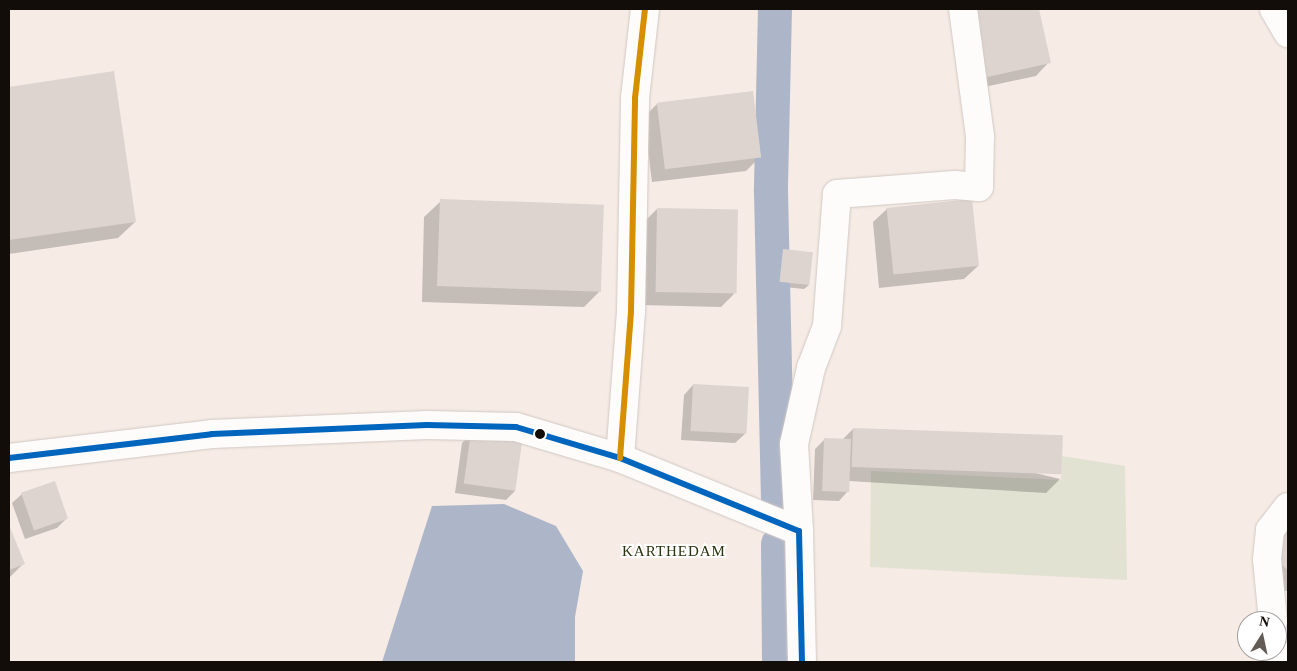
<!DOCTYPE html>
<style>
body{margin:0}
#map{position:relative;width:1297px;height:671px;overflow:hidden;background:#f6ebe5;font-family:"Times New Roman",serif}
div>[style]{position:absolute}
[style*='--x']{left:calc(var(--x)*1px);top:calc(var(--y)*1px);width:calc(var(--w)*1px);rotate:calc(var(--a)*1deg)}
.green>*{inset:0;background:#e2e2d2}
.water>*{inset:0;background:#adb5c9}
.shadow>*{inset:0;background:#0003}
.canal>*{height:34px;margin:-17px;padding:0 17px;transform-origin:17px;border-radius:17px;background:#adb5c9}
.building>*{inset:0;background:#ddd4d0;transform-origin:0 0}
.roads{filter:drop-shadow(0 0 1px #d0c8c3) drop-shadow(0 0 1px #d0c8c3)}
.minor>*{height:28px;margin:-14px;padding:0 14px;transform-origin:14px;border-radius:14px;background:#fefcfb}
.bus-1>*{height:6px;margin:-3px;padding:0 3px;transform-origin:3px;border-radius:3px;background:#0065bd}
.bus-2>*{height:6px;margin:-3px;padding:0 3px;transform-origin:3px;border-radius:3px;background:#d58f01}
.dots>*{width:14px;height:14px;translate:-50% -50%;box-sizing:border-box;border:2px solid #fff;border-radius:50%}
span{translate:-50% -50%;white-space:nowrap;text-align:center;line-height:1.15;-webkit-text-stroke:4px #fff;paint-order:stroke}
.neighbourhood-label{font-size:15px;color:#28330d;letter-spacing:1px}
.frame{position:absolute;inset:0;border:10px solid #130d09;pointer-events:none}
.north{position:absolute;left:1237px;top:611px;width:50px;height:50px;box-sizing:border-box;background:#fff;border:1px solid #a19e9d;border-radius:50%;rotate:10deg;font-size:14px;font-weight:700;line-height:20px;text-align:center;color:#130d09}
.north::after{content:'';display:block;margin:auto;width:18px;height:22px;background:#625b56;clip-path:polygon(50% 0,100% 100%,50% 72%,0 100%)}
</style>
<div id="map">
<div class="green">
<div style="clip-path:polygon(1062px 456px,1125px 466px,1127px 580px,870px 567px,871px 471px,1061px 480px)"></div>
</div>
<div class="water">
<div style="clip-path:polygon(504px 504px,556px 526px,583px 571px,575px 617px,575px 662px,382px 662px,432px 506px)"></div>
</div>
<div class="shadow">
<div style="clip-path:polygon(988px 9px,1038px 9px,1049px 62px,1036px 76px,970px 90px,969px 13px)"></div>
<div style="clip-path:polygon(113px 73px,135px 222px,118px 238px,9px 254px,9px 88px)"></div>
<div style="clip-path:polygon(658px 103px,760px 157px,746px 171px,652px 182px,644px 117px)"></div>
<div style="clip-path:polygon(441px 201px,601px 290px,584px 307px,422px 302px,424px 217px)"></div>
<div style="clip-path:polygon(657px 209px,734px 294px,721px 307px,641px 305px,643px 223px)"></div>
<div style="clip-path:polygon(887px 209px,978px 266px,964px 279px,879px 288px,873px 222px)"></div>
<div style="clip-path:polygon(783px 250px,809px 285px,804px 289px,775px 286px,778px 255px)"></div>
<div style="clip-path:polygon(693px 385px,745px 434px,735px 443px,681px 440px,684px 395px)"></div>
<div style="clip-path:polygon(853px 429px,1060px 479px,1046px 493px,849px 481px,848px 491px,839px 501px,813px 500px,815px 449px,825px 439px,842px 440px)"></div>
<div style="clip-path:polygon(472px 433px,515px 491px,506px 500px,455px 493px,462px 443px)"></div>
<div style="clip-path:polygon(22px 494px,67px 518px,57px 528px,25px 539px,12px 503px)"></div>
<div style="clip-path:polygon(1288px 518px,1288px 591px,1275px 591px)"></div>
<div style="clip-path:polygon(9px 528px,23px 564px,9px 578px)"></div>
</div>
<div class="canal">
<div style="--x:775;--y:9;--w:183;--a:91.3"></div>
<div style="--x:771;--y:192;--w:310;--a:88.7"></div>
<div style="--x:778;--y:544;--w:118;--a:89.5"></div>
</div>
<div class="building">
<div style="clip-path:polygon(982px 9px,1039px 9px,1051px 63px,983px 78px,969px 12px)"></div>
<div style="clip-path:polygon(114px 71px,136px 222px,9px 240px,9px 87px)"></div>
<div style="left:753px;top:91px;width:67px;height:97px;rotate:83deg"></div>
<div style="left:440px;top:199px;width:164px;height:87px;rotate:2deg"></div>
<div style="left:972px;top:199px;width:67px;height:86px;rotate:84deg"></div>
<div style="left:657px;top:208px;width:81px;height:84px;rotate:1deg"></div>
<div style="left:783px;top:249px;width:30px;height:33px;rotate:6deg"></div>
<div style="left:693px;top:384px;width:56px;height:47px;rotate:3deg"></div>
<div style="left:853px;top:428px;width:210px;height:39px;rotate:2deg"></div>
<div style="left:471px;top:432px;width:52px;height:52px;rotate:8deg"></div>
<div style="left:824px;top:438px;width:27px;height:53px;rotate:2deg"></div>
<div style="left:55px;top:481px;width:40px;height:36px;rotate:71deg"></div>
<div style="clip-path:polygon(1288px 517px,1288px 571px,1272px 554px)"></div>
<div style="clip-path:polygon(9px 525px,25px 564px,9px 570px)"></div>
</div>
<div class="roads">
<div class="minor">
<div style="--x:1274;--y:9;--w:28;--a:60"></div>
<div style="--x:9;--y:458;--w:204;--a:-6.7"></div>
<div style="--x:212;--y:434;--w:215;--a:-2.4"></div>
<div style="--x:427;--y:425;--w:89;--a:1.3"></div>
<div style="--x:516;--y:427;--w:109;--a:16.6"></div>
<div style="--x:620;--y:458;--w:193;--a:22.2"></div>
<div style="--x:799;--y:531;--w:131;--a:88.7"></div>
<div style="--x:620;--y:458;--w:147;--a:-85.7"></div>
<div style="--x:631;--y:311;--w:213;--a:-88.9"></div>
<div style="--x:635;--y:98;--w:90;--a:-83.6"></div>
<div style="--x:799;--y:531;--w:87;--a:-93.3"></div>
<div style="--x:794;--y:444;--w:78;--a:-77.4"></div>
<div style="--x:811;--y:368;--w:45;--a:-69.1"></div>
<div style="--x:827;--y:326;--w:132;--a:-85.7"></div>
<div style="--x:837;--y:194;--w:118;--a:-4.4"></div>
<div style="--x:955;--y:185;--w:24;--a:5"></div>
<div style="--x:979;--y:187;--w:51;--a:-88.9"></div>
<div style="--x:980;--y:136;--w:128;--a:-97.6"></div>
<div style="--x:1273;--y:621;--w:62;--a:-95.5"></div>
<div style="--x:1267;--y:559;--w:29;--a:-84"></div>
<div style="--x:1270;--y:530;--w:29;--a:-52"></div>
<div style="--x:1275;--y:651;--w:11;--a:85"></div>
</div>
</div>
<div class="bus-1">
<div style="--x:9;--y:458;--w:204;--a:-6.7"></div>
<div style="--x:212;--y:434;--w:215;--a:-2.4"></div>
<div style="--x:427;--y:425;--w:89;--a:1.3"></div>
<div style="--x:516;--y:427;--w:109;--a:16.6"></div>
<div style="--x:620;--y:458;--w:193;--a:22.2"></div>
<div style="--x:799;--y:531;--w:131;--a:88.7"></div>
</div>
<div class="bus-2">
<div style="--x:620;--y:458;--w:147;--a:-85.7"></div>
<div style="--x:631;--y:311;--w:213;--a:-88.9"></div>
<div style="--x:635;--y:98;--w:90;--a:-83.6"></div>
</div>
<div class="dots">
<div style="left:540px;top:434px;background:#130d09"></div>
</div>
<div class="neighbourhood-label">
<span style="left:674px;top:552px">KARTHEDAM</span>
</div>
<div class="frame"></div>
<div class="north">N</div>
</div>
